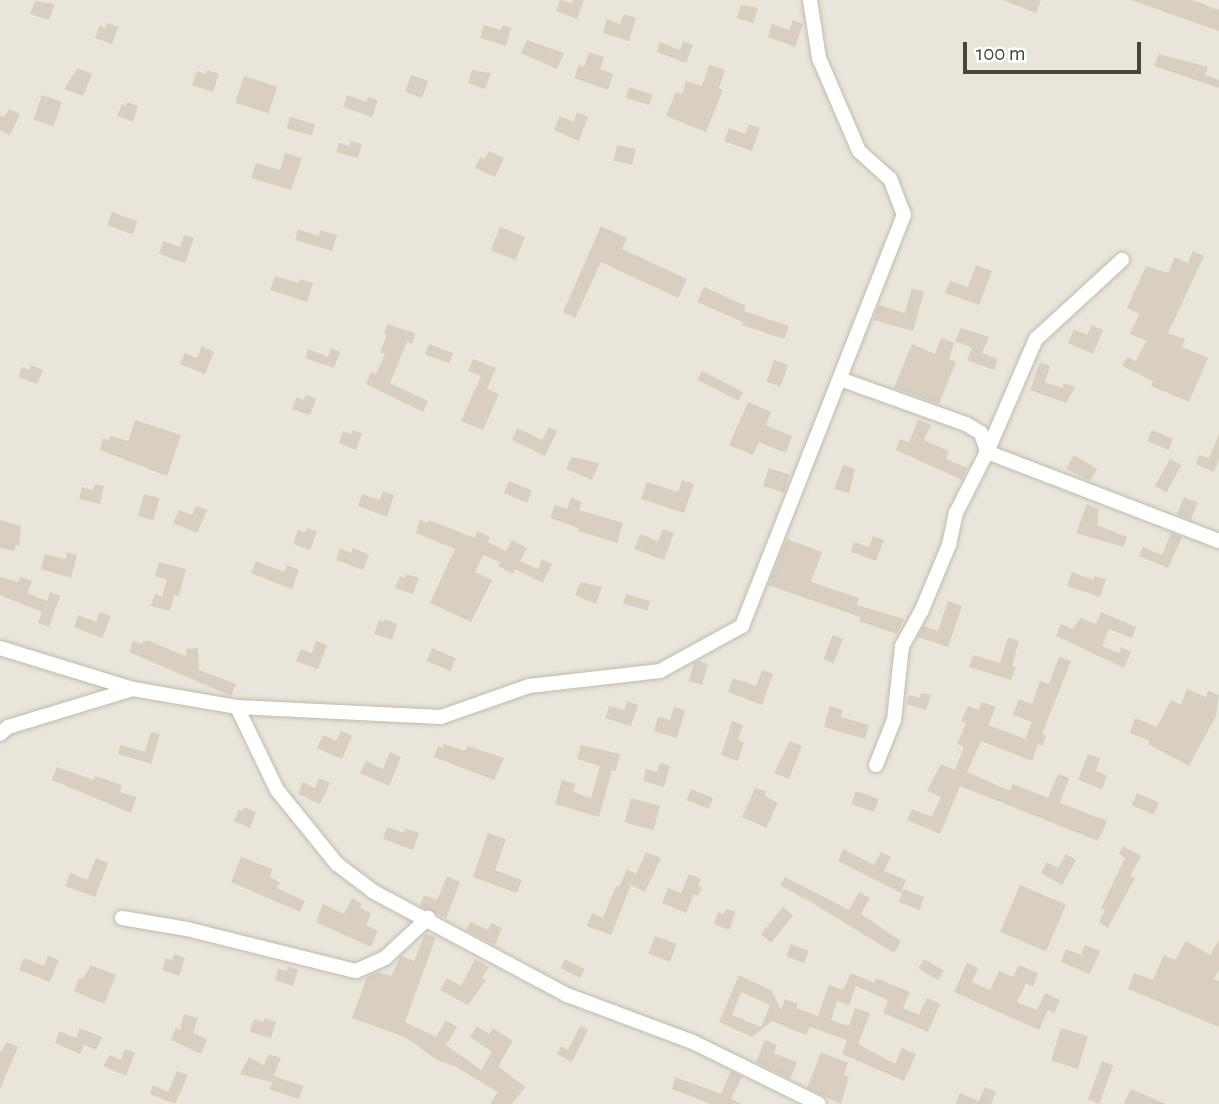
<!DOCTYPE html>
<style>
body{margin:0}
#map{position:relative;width:1219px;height:1104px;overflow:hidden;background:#f6f3ec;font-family:"Alegreya Sans",sans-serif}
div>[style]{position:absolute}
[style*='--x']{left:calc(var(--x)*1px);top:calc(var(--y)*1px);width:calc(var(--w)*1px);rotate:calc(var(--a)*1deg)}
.residential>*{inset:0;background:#eae5da;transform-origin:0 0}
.building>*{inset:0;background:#d8cfc1;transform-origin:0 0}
.roads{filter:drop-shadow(0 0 2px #c2bbae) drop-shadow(0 0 2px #c2bbae)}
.minor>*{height:14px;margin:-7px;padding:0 7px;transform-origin:7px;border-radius:7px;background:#fff}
span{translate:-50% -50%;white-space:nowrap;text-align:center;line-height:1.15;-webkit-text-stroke:7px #fff;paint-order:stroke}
.scale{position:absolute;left:963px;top:42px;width:178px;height:32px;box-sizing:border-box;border:4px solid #4b4439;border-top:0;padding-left:9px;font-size:21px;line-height:24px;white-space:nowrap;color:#4b4439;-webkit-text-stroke:5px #fff;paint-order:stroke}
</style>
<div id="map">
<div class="residential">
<div style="left:0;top:0;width:1219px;height:1104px"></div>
</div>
<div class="building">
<div style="clip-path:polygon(560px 0,572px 3px,573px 0,584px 0,577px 19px,556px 11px)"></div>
<div style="clip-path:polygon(1003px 0,1041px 0,1036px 13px)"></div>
<div style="clip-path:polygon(1131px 0,1192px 0,1219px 10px,1219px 31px)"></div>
<div style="clip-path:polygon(35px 1px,55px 4px,49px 20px,30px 14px)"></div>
<div style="clip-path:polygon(741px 5px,758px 8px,753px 23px,737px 18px)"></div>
<div style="clip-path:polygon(624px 14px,636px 18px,629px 41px,603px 33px,607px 19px,620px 24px)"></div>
<div style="clip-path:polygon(793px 20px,803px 24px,795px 47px,768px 37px,772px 24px,789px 30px)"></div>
<div style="clip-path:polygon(107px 23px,118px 27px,112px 44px,95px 38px,99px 26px,105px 28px)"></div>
<div style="clip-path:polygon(484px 25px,501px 30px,503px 25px,511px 28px,506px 46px,480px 38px)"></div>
<div style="clip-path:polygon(527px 40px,564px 53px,557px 69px,521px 53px)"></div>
<div style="clip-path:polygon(683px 41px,693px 45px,686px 63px,657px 52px,660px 42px,680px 50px)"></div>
<div style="clip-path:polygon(589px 52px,604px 57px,600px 69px,613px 74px,608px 90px,574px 78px,579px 65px,584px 67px)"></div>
<div style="clip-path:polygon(1159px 54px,1208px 67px,1205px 75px,1219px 80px,1219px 88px,1154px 66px)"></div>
<div style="clip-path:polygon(709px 65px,725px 70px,719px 88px,723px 90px,706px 132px,666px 116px,676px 92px,682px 94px,686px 81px,702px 86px)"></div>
<div style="clip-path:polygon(78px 68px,92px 74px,83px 96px,64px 89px)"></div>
<div style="clip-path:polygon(207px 70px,219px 74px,213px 92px,192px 85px,197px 71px,206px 74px)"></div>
<div style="clip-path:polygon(472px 70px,491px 73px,485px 89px,468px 83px)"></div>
<div style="left:411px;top:75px;width:18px;height:18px;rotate:19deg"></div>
<div style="left:244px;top:76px;width:35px;height:28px;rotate:18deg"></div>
<div style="left:629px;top:87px;width:25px;height:11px;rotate:18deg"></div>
<div style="left:42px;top:95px;width:21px;height:26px;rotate:19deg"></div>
<div style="clip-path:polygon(347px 95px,366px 102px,368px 97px,378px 100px,372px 117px,343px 107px)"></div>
<div style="clip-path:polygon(127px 102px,138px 106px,133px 122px,117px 116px,122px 104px,126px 106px)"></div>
<div style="clip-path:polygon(9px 109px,20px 114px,10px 135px,0 130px,0 115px,4px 117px)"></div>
<div style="clip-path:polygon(577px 112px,588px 117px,579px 141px,554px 130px,560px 116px,574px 122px)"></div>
<div style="left:290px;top:117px;width:26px;height:12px;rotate:16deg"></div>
<div style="clip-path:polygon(749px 124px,760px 128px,752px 151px,724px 141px,729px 128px,745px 134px)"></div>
<div style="clip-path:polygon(351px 141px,362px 144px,358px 158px,336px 152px,339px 143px,349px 146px)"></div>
<div style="left:617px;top:145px;width:19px;height:16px;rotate:12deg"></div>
<div style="clip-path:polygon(489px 151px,504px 158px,495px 177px,475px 168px,480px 157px,485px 159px)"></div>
<div style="clip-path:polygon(285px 153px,302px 158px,291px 190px,251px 178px,256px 163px,280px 170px)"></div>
<div style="left:112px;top:212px;width:27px;height:14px;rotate:20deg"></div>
<div style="clip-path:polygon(601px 226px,627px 238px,622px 249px,687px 279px,678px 298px,601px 262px,575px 318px,563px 312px)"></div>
<div style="left:500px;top:227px;width:27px;height:25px;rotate:22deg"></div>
<div style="clip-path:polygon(298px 229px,319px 236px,320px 230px,337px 235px,332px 251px,295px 240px)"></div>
<div style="clip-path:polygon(184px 235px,194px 238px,185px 263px,159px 254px,163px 241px,180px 247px)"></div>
<div style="clip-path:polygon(1193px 251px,1204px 256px,1168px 333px,1185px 339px,1182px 347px,1208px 358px,1189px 402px,1151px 386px,1153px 381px,1122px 366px,1127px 357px,1136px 361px,1146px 341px,1130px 334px,1139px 314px,1127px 308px,1146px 266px,1168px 273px,1175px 257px,1188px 263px)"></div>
<div style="clip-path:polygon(976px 265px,992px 271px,979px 305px,945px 293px,950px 281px,968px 287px)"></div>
<div style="clip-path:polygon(275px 276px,298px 283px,300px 279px,313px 283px,307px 302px,270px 290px)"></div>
<div style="clip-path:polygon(704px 287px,746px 306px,744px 311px,789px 326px,784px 339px,742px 325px,743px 322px,697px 302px)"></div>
<div style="clip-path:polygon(912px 288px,924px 292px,913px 331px,873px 320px,879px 305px,905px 313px)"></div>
<div style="clip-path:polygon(387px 324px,415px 333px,412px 344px,407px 342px,390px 383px,428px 401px,423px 412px,366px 384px,371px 372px,376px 374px,385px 354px,380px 352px,387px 335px,384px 334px)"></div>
<div style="clip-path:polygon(1092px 325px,1103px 330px,1093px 354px,1068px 343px,1074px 329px,1087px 335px)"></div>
<div style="clip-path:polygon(961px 328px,989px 337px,982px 353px,998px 359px,994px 370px,967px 360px,972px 348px,955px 341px)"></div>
<div style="clip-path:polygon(941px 338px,954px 343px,949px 359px,956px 362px,939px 404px,894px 388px,912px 344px,935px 354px)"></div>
<div style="left:429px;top:344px;width:26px;height:11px;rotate:21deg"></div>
<div style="clip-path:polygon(202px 346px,214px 352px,205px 374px,180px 364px,185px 353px,197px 358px)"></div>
<div style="clip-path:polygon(331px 348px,340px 352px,334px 368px,305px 358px,308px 349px,328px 357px)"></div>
<div style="clip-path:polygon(473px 359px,496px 368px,487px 389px,499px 394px,483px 430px,461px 421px,481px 376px,468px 371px)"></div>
<div style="left:774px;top:360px;width:15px;height:23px;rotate:20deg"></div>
<div style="clip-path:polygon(1040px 362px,1050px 366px,1045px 382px,1062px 388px,1064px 383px,1075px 387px,1066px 403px,1030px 390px)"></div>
<div style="clip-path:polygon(31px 365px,43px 370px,37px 384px,18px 377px,22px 367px,29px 370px)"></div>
<div style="left:702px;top:371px;width:46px;height:10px;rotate:27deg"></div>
<div style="clip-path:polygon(306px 395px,316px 399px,310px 415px,292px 409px,297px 397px,304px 400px)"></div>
<div style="clip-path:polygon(748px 402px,771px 412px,766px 425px,792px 436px,786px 453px,759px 442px,753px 455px,729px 445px)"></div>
<div style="clip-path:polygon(135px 420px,181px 435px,167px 476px,100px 450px,103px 438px,109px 440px,110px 436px,128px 441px)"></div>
<div style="clip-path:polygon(918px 420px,931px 425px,924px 440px,949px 451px,946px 459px,967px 468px,962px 480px,896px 450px,900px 439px,909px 442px)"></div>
<div style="clip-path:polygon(549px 427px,557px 431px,545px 456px,512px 440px,517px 428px,542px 440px)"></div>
<div style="clip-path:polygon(353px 430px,362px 433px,356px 450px,339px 443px,343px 431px,351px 434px)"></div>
<div style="left:1152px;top:430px;width:23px;height:12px;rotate:23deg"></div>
<div style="clip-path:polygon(1219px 434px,1219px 459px,1214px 472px,1196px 464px,1199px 455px,1209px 458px)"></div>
<div style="clip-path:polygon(1074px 455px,1097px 469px,1090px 481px,1066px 469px)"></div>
<div style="clip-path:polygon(571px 457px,599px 463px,592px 480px,566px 469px)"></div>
<div style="left:1170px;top:459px;width:13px;height:31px;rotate:29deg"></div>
<div style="clip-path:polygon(843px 465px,855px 469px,849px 493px,834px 489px)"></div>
<div style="left:769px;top:468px;width:22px;height:19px;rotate:18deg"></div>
<div style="clip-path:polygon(682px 480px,694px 484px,684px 513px,641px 499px,647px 482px,678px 492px)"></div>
<div style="left:509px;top:481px;width:25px;height:13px;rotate:23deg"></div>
<div style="clip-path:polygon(95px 484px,104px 486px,100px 504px,79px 499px,82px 487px,93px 490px)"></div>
<div style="clip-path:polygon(383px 491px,394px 495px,387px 517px,358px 506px,362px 494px,380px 500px)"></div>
<div style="left:144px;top:494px;width:16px;height:23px;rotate:15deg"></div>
<div style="left:1184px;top:497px;width:15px;height:19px;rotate:23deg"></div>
<div style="clip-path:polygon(571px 498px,582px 502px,579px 510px,623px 523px,617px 543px,578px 531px,579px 528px,550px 518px,555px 505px,567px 509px)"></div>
<div style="clip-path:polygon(1087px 504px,1099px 509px,1097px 525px,1127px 537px,1123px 547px,1076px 533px)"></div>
<div style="clip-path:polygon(196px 506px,207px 510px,197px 533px,173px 523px,179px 510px,192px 515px)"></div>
<div style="clip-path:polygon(0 520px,21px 526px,19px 546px,16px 545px,14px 551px,0 548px)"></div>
<div style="clip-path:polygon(420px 520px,428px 523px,429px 520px,474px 538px,477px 531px,490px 537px,488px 542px,506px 551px,512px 540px,527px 548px,520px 561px,538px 569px,542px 559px,552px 564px,543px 583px,515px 569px,513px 574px,498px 566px,500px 562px,483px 555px,475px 572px,492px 580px,471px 622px,430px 603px,455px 549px,416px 533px)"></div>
<div style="clip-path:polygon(307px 528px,317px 531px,310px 550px,293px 544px,298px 530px,305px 532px)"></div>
<div style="clip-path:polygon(663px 529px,674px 533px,664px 560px,634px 549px,640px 534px,658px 541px)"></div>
<div style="clip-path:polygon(1171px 533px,1182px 537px,1168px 568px,1139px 556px,1143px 547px,1162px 555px)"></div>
<div style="clip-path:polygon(873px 536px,884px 540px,876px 561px,851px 552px,854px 542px,869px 547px)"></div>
<div style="clip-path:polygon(787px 539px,822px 552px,811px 582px,859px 598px,857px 605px,904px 619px,897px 634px,859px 621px,860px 617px,768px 585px)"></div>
<div style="clip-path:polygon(340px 548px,351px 553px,353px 548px,369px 555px,363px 570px,336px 560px)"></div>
<div style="clip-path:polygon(67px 552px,77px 555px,71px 578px,41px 569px,45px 554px,65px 559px)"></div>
<div style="clip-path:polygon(256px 561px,284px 572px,287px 565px,299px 570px,292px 589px,251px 573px)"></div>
<div style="clip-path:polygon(159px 562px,186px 569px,179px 596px,174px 595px,170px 611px,151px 606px,155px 594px,162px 597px,167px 579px,155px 576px)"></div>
<div style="clip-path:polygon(1072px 572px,1093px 580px,1095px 576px,1106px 579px,1100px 597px,1067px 586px)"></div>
<div style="clip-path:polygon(406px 574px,419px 578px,413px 594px,395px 588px,400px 576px,405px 578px)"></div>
<div style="clip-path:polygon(0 577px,18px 582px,20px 577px,32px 581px,27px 593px,47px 601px,50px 592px,60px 596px,49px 627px,38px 623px,42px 612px,0 595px)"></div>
<div style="clip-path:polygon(581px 582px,602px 587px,596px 604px,575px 595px)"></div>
<div style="left:626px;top:594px;width:25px;height:10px;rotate:16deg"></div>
<div style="clip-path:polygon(948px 601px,962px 606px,948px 647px,918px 637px,924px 626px,938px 631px)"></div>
<div style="clip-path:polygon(100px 612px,111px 616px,102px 638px,74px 627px,78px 615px,96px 622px)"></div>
<div style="clip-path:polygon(1101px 612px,1136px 627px,1132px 638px,1109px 629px,1102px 646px,1119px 653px,1121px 647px,1131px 652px,1124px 668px,1056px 636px,1061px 624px,1072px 629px,1081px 618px,1096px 624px)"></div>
<div style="clip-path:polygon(385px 619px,397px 624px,392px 640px,374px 634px,379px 620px,384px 622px)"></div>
<div style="left:833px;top:635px;width:11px;height:26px;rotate:22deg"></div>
<div style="clip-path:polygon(1008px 637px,1019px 641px,1012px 666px,1016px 667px,1011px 680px,969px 667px,973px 655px,1000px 663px)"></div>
<div style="clip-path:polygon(133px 641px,142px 644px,143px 641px,150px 641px,187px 657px,186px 649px,198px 648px,199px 670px,236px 684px,231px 696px,129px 652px)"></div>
<div style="clip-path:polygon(316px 641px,327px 645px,318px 669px,296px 661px,301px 649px,312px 653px)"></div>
<div style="left:432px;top:648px;width:26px;height:14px;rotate:23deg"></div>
<div style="clip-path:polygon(1059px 657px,1071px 661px,1042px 734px,1046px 736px,1042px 746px,1038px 744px,1032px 761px,981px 741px,967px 772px,1010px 791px,1013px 784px,1048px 798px,1058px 774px,1069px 778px,1060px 803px,1107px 821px,1098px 841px,960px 786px,940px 834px,907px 820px,912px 809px,932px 817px,941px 797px,927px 791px,941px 764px,955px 770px,964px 747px,957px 744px,966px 723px,961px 721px,968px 706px,979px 710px,982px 702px,996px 707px,988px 725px,1025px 739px,1032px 722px,1013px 715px,1019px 699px,1032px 704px,1040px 681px,1049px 684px)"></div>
<div style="clip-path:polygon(699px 661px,708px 664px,702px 685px,689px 681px,694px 663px)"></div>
<div style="clip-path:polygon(762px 670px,773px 674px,762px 705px,728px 692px,733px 678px,756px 686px)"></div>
<div style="clip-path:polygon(1187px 689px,1206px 697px,1208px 691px,1219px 695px,1216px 716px,1189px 766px,1148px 744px,1150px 741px,1130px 733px,1135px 718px,1157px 727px,1171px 700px,1181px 705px)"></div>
<div style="clip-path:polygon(921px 693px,931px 695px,926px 710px,906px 704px,909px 695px,920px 698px)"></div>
<div style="clip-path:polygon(627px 701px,638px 705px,631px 726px,605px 718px,609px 706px,624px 710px)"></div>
<div style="clip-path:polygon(830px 706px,843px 710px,841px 717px,869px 725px,865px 739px,824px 727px)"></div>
<div style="clip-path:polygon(674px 707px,685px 710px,677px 738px,654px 731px,658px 717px,670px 720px)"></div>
<div style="clip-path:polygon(732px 721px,743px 725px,738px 740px,744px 743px,738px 761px,721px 755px)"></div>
<div style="clip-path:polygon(341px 731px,352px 736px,342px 759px,317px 748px,323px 735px,336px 741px)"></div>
<div style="clip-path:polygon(151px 732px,160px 734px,151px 764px,118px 754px,120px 745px,145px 752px)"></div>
<div style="clip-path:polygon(790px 741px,802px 746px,789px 779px,774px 773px)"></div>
<div style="clip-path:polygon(444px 744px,465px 751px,468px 746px,504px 758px,494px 780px,434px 757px,438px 746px,443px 748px)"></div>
<div style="clip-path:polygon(581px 745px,620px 754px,616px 771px,612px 770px,599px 817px,555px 804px,562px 780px,576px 784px,573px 792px,591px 798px,600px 766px,577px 759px)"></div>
<div style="clip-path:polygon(390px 752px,401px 757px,389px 786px,360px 773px,366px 761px,383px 769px)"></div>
<div style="clip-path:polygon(1088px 754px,1100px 758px,1096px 771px,1107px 776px,1102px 789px,1078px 780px)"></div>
<div style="clip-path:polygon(660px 763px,670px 766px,664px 787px,643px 781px,646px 769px,657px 772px)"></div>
<div style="clip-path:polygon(57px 767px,94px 780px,95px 776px,122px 785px,120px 792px,136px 797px,131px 813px,52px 780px)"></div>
<div style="clip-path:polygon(319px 778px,330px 783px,320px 804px,298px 794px,303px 782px,315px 788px)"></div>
<div style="clip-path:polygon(755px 788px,766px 791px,765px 796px,778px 803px,766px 828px,742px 817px)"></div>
<div style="left:691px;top:789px;width:24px;height:12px;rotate:22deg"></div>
<div style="left:856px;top:791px;width:24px;height:14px;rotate:19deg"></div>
<div style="left:1137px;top:793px;width:24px;height:13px;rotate:24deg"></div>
<div style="left:631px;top:798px;width:30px;height:25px;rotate:15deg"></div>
<div style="clip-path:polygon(244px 807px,256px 812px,250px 828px,234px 821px,239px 809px,243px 811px)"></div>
<div style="clip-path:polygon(387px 827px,404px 833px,405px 828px,419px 833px,413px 850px,383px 839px)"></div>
<div style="clip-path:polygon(488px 833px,506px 839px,495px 870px,522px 880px,517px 893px,473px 877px)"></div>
<div style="clip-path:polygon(1123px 846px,1141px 856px,1130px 876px,1135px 878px,1108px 928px,1099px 922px,1105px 910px,1101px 908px,1125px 858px,1119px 854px)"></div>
<div style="clip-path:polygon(843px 849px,874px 865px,881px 852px,891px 857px,884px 871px,906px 880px,901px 893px,838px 861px)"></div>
<div style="clip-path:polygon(646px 852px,661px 858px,645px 892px,631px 885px,611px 935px,587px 926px,592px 913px,603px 918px,616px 886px,619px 887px,627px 869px,636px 874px)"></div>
<div style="clip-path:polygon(1066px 854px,1076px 860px,1062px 885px,1041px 873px,1047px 862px,1058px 868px)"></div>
<div style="clip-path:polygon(241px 857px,272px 869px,270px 877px,280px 883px,277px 888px,305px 901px,300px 912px,231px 882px)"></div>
<div style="clip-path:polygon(96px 858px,108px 863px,95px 897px,65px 886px,70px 873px,87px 880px)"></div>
<div style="clip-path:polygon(689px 874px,701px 879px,698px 886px,702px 887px,698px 896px,694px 894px,686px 913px,662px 903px,668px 888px,681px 893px)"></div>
<div style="clip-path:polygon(447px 876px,460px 882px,446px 918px,420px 906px,424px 895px,437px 900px)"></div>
<div style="clip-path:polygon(785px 877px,849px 910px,859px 892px,870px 898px,861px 914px,901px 941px,894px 953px,806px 899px,807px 896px,805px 899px,780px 885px)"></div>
<div style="left:1020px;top:885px;width:50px;height:51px;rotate:23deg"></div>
<div style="left:904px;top:889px;width:22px;height:14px;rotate:21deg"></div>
<div style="clip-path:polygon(352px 898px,362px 904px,360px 908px,371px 913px,366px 925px,378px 931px,371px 947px,316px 922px,323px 904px,344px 914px)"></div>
<div style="left:783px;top:907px;width:13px;height:35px;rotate:39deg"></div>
<div style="clip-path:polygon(726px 909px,736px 912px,729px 930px,714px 924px,718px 912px,724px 914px)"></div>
<div style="clip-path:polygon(470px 922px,488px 930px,491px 923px,502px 928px,495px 945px,466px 930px)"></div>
<div style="clip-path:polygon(425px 934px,436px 937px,405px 1022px,436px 1037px,446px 1020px,457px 1027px,446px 1045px,481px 1070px,492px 1052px,470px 1037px,477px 1026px,489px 1034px,493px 1028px,513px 1041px,498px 1066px,525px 1087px,512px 1104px,490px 1104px,498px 1092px,456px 1067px,437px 1060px,405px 1037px,352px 1018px,367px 977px,378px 972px,391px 976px,401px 956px,414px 961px)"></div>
<div style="left:655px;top:936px;width:23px;height:19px;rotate:20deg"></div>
<div style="clip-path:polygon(1219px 940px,1219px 970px,1214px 979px,1219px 981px,1219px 1027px,1128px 989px,1134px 973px,1153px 980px,1164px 955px,1175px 960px,1186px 941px,1210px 955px)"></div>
<div style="left:791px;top:944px;width:19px;height:13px;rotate:21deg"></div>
<div style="clip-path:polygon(1085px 945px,1100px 951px,1090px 974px,1061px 962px,1066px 949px,1081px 955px)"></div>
<div style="clip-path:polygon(174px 954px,185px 958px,179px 976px,162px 970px,166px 958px,172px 960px)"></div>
<div style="clip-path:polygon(48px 956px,59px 960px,50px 982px,19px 970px,24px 958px,44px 966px)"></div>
<div style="clip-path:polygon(475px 959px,489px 967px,482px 978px,486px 980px,468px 1005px,440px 990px,447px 978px,461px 986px)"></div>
<div style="left:565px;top:959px;width:22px;height:10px;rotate:27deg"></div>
<div style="left:924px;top:959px;width:23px;height:11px;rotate:31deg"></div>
<div style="clip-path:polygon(967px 963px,978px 968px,972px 982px,990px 990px,999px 971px,1013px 977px,1019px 965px,1038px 973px,1033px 987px,1026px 983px,1017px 1002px,1037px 1010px,1045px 993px,1060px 1000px,1054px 1013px,1048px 1010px,1039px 1030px,954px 992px)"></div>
<div style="clip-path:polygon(91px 965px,116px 975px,104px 1004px,74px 991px,79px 978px,83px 979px)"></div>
<div style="clip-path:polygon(288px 966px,298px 970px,293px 986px,275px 980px,278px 968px,287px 971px)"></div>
<div style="clip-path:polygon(evenodd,851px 973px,874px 983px,876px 978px,910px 992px,903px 1008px,919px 1015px,927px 998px,940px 1004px,928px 1032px,883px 1013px,888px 1000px,856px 986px,849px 1005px,837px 1001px,831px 1020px,849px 1026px,855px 1008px,870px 1013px,858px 1044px,895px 1064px,902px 1048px,916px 1054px,904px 1081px,842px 1054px,847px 1040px,810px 1027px,806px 1035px,772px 1021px,752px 1037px,719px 1022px,739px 975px,772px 991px,781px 1010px,785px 999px,798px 1004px,796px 1008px,818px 1016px,829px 985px,843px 990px,851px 973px,741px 992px,770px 1005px,761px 1027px,732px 1015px,741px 992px)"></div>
<div style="clip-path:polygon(184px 1014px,198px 1018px,193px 1033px,207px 1039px,201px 1054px,171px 1040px,176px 1028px,180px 1030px)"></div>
<div style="clip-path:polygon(265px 1018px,276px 1022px,271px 1038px,250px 1032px,254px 1019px,263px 1022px)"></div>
<div style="clip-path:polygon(580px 1026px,588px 1030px,572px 1062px,557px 1054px,562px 1046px,568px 1050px)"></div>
<div style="clip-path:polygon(80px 1028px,102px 1037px,96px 1050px,84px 1045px,80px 1054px,55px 1043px,59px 1031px,76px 1038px)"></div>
<div style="left:1061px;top:1028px;width:28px;height:34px;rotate:17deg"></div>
<div style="clip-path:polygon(765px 1040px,777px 1045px,774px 1053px,797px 1062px,790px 1079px,756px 1062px)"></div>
<div style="clip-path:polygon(7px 1042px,18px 1047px,0 1089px,0 1053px)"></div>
<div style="clip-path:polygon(125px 1049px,135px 1053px,126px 1076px,103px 1066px,110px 1055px,121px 1060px)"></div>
<div style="clip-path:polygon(821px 1052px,848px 1063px,844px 1075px,849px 1077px,841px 1104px,807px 1088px)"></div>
<div style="clip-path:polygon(269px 1054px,281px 1058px,271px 1082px,240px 1074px,249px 1057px,264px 1065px)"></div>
<div style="left:1102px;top:1061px;width:12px;height:41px;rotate:20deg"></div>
<div style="clip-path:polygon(177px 1071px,188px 1075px,175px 1104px,150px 1094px,153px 1085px,168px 1092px)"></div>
<div style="clip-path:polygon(731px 1071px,742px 1077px,731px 1099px,742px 1104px,711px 1104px,672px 1089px,675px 1077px,721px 1094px)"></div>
<div style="left:274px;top:1076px;width:31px;height:14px;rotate:19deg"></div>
<div style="clip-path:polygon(985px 1087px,996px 1092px,991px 1104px,956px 1104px,960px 1093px,979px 1101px)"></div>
<div style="clip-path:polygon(1131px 1089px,1166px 1104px,1124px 1104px)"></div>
</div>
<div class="roads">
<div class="minor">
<div style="--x:840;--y:379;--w:134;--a:19.7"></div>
<div style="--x:966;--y:424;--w:17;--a:31"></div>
<div style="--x:981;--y:433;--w:20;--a:72"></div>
<div style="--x:987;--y:452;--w:248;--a:21"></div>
<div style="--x:0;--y:648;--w:139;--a:17.1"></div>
<div style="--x:133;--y:689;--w:106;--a:9.8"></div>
<div style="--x:237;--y:707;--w:204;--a:2.8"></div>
<div style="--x:441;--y:717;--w:93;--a:-19.4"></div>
<div style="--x:529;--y:686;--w:132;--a:-6.5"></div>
<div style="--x:660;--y:671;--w:94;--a:-28.8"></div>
<div style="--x:742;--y:626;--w:442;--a:-68.5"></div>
<div style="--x:904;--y:215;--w:39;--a:-111"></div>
<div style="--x:890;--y:179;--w:42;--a:-137.9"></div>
<div style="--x:859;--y:151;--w:101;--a:-113.3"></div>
<div style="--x:819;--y:58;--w:59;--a:-98.8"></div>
<div style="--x:237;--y:707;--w:92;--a:64.3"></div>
<div style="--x:277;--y:790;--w:95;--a:51"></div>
<div style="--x:337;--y:864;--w:46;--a:37.1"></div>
<div style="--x:374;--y:892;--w:219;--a:28.1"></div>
<div style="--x:567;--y:995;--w:134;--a:20.5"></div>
<div style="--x:693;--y:1042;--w:140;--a:26.2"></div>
<div style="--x:0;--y:734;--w:11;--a:-41"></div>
<div style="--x:8;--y:727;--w:131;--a:-16.9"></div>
<div style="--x:876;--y:765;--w:48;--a:-68.2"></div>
<div style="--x:894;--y:720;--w:74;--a:-83.8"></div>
<div style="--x:902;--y:646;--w:39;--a:-61"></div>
<div style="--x:921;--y:612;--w:73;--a:-67.3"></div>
<div style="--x:949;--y:545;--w:33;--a:-78"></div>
<div style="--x:956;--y:513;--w:68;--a:-63.1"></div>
<div style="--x:987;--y:452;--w:123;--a:-66.6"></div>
<div style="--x:1036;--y:339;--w:117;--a:-42.6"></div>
<div style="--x:122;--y:918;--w:66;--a:9.6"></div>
<div style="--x:187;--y:929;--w:174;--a:14"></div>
<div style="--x:356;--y:971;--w:32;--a:-24"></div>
<div style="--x:385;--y:958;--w:59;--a:-42.9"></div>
</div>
</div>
<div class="scale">100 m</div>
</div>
